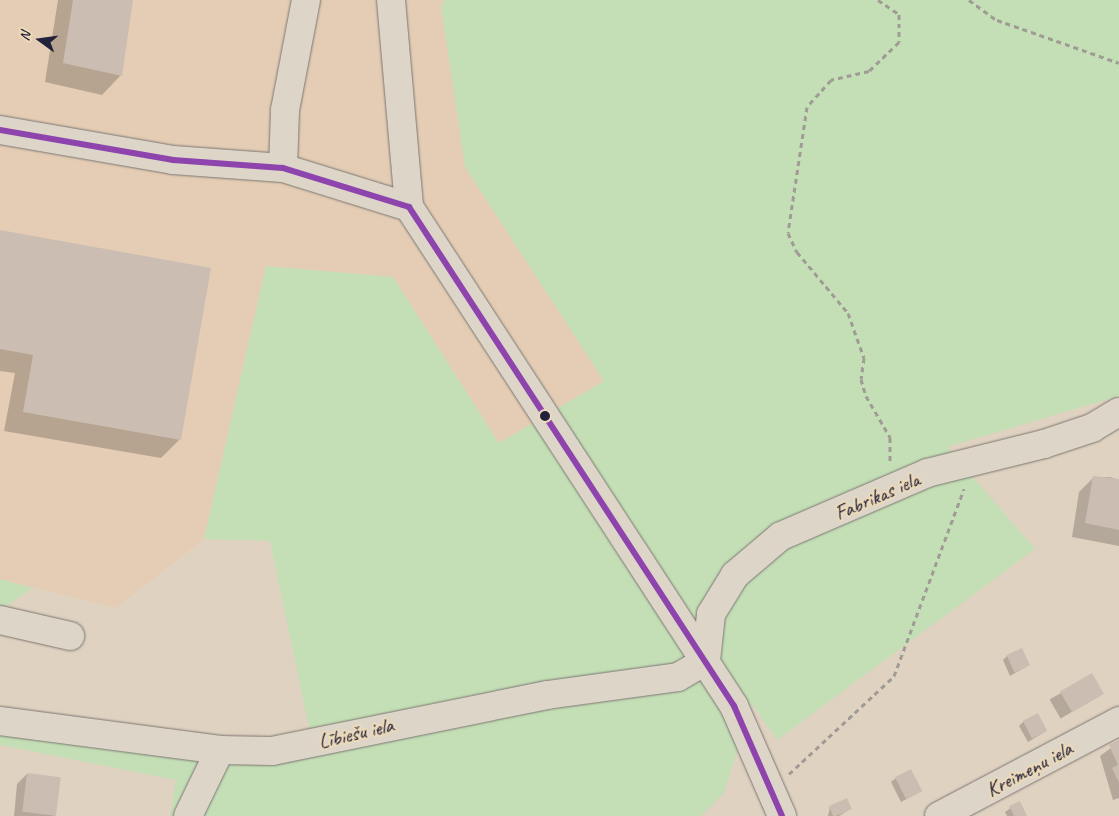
<!DOCTYPE html>
<meta charset="utf-8">
<style>
body{margin:0}
#map{position:relative;width:1119px;height:816px;overflow:hidden;background:#e0d2c0;font-family:Caveat,sans-serif}
div>[style]{position:absolute}
[style*='--x']{left:calc(var(--x)*1px);top:calc(var(--y)*1px);width:calc(var(--w)*1px);rotate:calc(var(--a)*1deg)}
.built>*{inset:0;background:#e4cdb4}
.green>*{inset:0;background:#c4dfb6}
.shadow>*{inset:0;background:#0003;transform-origin:0 0}
.building>*{inset:0;background:#cbbdb1;transform-origin:0 0}
.path>*{height:3px;margin-top:-1.5px;transform-origin:0;background:repeating-linear-gradient(90deg,#a09b95 0 5px,transparent 0 9px)}
.roads{filter:drop-shadow(0 0 1px #7c7672) drop-shadow(0 0 1px #7c7672)}
.minor>*{height:28px;margin:-14px;padding:0 14px;transform-origin:14px;border-radius:14px;background:#ddd5c8}
.bus-1>*{height:6px;margin:-3px;padding:0 3px;transform-origin:3px;border-radius:3px;background:#8e44ad}
.dots>*{width:14px;height:14px;translate:-50% -50%;box-sizing:border-box;border:2px solid #eddab8;border-radius:50%}
span{translate:-50% -50%;white-space:nowrap;text-align:center;line-height:1.15;-webkit-text-stroke:4px #eddab8;paint-order:stroke}
.street-label{font-size:21px;color:#22223b}
.north{position:absolute;left:15px;top:15px;width:50px;height:50px;-webkit-text-stroke:4px #eddab8;paint-order:stroke;rotate:284deg;font-size:14px;font-weight:700;line-height:20px;text-align:center;color:#22223b}
.north::after{content:'';display:block;margin:auto;width:18px;height:22px;background:#22223b;clip-path:polygon(50% 0,100% 100%,50% 72%,0 100%)}
</style>
<div id="map">
<div class="built">
<div style="clip-path:polygon(0 0,445px 0,465px 167px,604px 381px,499px 443px,393px 277px,266px 266px,204px 539px,116px 608px,0 579px)"></div>
</div>
<div class="green">
<div style="clip-path:polygon(445px 0,1119px 0,1119px 396px,947px 447px,1035px 549px,777px 740px,752px 704px,724px 793px,701px 816px,170px 816px,176px 780px,0 745px,0 727px,314px 751px,270px 541px,204px 539px,266px 266px,393px 277px,499px 443px,604px 381px,465px 167px,441px 6px)"></div>
<div style="clip-path:polygon(0 579px,32px 588px,0 611px)"></div>
</div>
<div class="shadow">
<div style="clip-path:polygon(58px 0,132px 0,120px 76px,102px 95px,45px 82px)"></div>
<div style="clip-path:polygon(0 232px,179px 440px,161px 458px,4px 431px,15px 373px,0 371px)"></div>
<div style="clip-path:polygon(1110px 477px,1119px 480px,1119px 546px,1072px 537px,1079px 492px,1093px 478px)"></div>
<div style="clip-path:polygon(1007px 656px,1029px 665px,1010px 676px,1003px 660px)"></div>
<div style="left:1092px;top:675px;width:22px;height:49px;rotate:60deg"></div>
<div style="clip-path:polygon(1023px 722px,1046px 731px,1028px 742px,1019px 726px)"></div>
<div style="clip-path:polygon(1119px 742px,1119px 798px,1113px 800px,1100px 756px)"></div>
<div style="clip-path:polygon(27px 774px,56px 814px,54px 816px,14px 816px,17px 784px)"></div>
<div style="clip-path:polygon(896px 778px,921px 791px,901px 802px,891px 782px)"></div>
<div style="clip-path:polygon(1019px 802px,1026px 816px,1007px 816px,1005px 812px)"></div>
<div style="clip-path:polygon(830px 807px,850px 809px,839px 816px,828px 816px)"></div>
</div>
<div class="building">
<div style="clip-path:polygon(73px 0,133px 0,122px 76px,63px 63px)"></div>
<div style="clip-path:polygon(0 230px,211px 268px,181px 440px,23px 412px,33px 355px,0 349px)"></div>
<div style="clip-path:polygon(1093px 476px,1119px 479px,1119px 530px,1085px 523px)"></div>
<div style="left:1022px;top:648px;width:19px;height:17px;rotate:65deg"></div>
<div style="left:1092px;top:673px;width:24px;height:37px;rotate:60deg"></div>
<div style="left:1038px;top:713px;width:20px;height:17px;rotate:63deg"></div>
<div style="clip-path:polygon(1119px 740px,1119px 783px,1112px 768px,1118px 765px,1109px 745px)"></div>
<div style="left:911px;top:769px;width:25px;height:18px;rotate:63deg"></div>
<div style="left:27px;top:773px;width:34px;height:39px;rotate:7deg"></div>
<div style="left:847px;top:798px;width:12px;height:20px;rotate:66deg"></div>
<div style="clip-path:polygon(1020px 801px,1027px 816px,1014px 816px,1009px 806px)"></div>
</div>
<div class="path">
<div style="--x:878;--y:0;--w:25;--a:34"></div>
<div style="--x:899;--y:14;--w:28;--a:90"></div>
<div style="--x:899;--y:42;--w:42;--a:136"></div>
<div style="--x:869;--y:71;--w:39;--a:167"></div>
<div style="--x:831;--y:80;--w:36;--a:132"></div>
<div style="--x:807;--y:107;--w:127;--a:98.6"></div>
<div style="--x:788;--y:233;--w:21;--a:65"></div>
<div style="--x:797;--y:252;--w:80;--a:50.1"></div>
<div style="--x:848;--y:313;--w:48;--a:70.4"></div>
<div style="--x:864;--y:358;--w:21;--a:98"></div>
<div style="--x:861;--y:379;--w:18;--a:74"></div>
<div style="--x:866;--y:396;--w:48;--a:59.7"></div>
<div style="--x:890;--y:437;--w:27;--a:90"></div>
<div style="--x:969;--y:0;--w:34;--a:36"></div>
<div style="--x:997;--y:20;--w:129;--a:19.4"></div>
<div style="--x:789;--y:774;--w:144;--a:-43"></div>
<div style="--x:894;--y:676;--w:200;--a:-69.5"></div>
</div>
<div class="roads">
<div class="minor">
<div style="--x:391;--y:0;--w:208;--a:85"></div>
<div style="--x:0;--y:130;--w:176;--a:9.8"></div>
<div style="--x:173;--y:160;--w:110;--a:4.2"></div>
<div style="--x:283;--y:168;--w:132;--a:17.2"></div>
<div style="--x:409;--y:207;--w:596;--a:56.92"></div>
<div style="--x:734;--y:706;--w:120;--a:66.4"></div>
<div style="--x:283;--y:168;--w:58;--a:-88"></div>
<div style="--x:285;--y:110;--w:112;--a:-79.2"></div>
<div style="--x:0;--y:620;--w:72;--a:12.9"></div>
<div style="--x:706;--y:661;--w:47;--a:-83.9"></div>
<div style="--x:711;--y:614;--w:46;--a:-58.4"></div>
<div style="--x:735;--y:575;--w:60;--a:-40.3"></div>
<div style="--x:781;--y:536;--w:159;--a:-23.3"></div>
<div style="--x:927;--y:473;--w:121;--a:-13.9"></div>
<div style="--x:1044;--y:444;--w:51;--a:-18.4"></div>
<div style="--x:1092;--y:428;--w:31;--a:-31"></div>
<div style="--x:0;--y:721;--w:222;--a:7.5"></div>
<div style="--x:220;--y:750;--w:52;--a:1.1"></div>
<div style="--x:272;--y:751;--w:281;--a:-11.5"></div>
<div style="--x:547;--y:695;--w:132;--a:-7.8"></div>
<div style="--x:678;--y:677;--w:32;--a:-30"></div>
<div style="--x:188;--y:816;--w:73;--a:-64.1"></div>
<div style="--x:939;--y:816;--w:204;--a:-27.8"></div>
</div>
</div>
<div class="bus-1">
<div style="--x:0;--y:130;--w:176;--a:9.8"></div>
<div style="--x:173;--y:160;--w:110;--a:4.2"></div>
<div style="--x:283;--y:168;--w:132;--a:17.2"></div>
<div style="--x:409;--y:207;--w:596;--a:56.92"></div>
<div style="--x:734;--y:706;--w:120;--a:66.4"></div>
</div>
<div class="dots">
<div style="left:545px;top:416px;background:#22223b"></div>
</div>
<div class="street-label">
<span style="left:877px;top:496px;rotate:-24deg">Fabrikas iela</span>
<span style="left:356px;top:733px;rotate:-13deg">Lībiešu iela</span>
<span style="left:1029px;top:769px;rotate:-28deg">Kreimeņu iela</span>
</div>
<div class="north">N</div>
</div>
